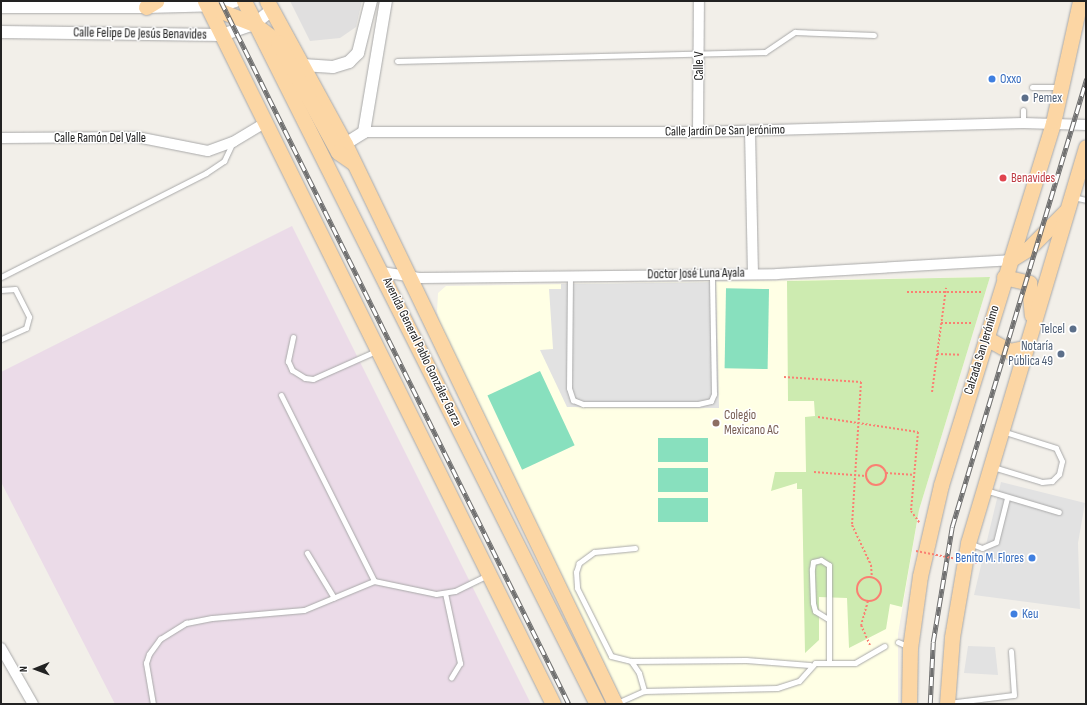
<!DOCTYPE html>
<meta charset="utf-8">
<style>
body{margin:0}
#map{position:relative;width:1087px;height:705px;overflow:hidden;background:#f2efe9;font-family:"Sofia Sans Condensed",sans-serif}
div>[style]{position:absolute}
[style*='--x']{left:calc(var(--x)*1px);top:calc(var(--y)*1px);width:calc(var(--w)*1px);rotate:calc(var(--a)*1deg)}
.residential>*{inset:0;background:#e0dfdf}
.industrial>*{inset:0;background:#ebdbe8}
.education>*{inset:0;background:#ffffe5}
.grass>*{inset:0;background:#cdebb0}
.pitch>*{inset:0;background:#88e0be;transform-origin:0 0}
.parking>*{inset:0;background:#e2e2e2}
.path>*{height:2px;margin-top:-1px;transform-origin:0;background:repeating-linear-gradient(90deg,#fa8072 0 2px,transparent 0 4px)}
.path>.ring{margin:-1px;padding:0;box-sizing:content-box;background:none;border:2px solid #fa8072;border-radius:50%}
.roads{filter:drop-shadow(0 0 1px #a9a9a9) drop-shadow(0 0 1px #a9a9a9)}
.service>*{height:5px;margin:-2.5px;padding:0 2.5px;transform-origin:2.5px;border-radius:2.5px;background:#fff}
.minor>*{height:10px;margin:-5px;padding:0 5px;transform-origin:5px;border-radius:5px;background:#fff}
.tertiary>*{height:12px;margin:-6px;padding:0 6px;transform-origin:6px;border-radius:6px;background:#fff}
.primary>*{height:15px;margin:-7.5px;padding:0 7.5px;transform-origin:7.5px;border-radius:7.5px;background:#fcd6a4}
.rail>*{height:4.5px;margin-top:-2.25px;transform-origin:0;background:repeating-linear-gradient(90deg,#fff 0 9px,#707070 0 18px);box-sizing:border-box;border-block:1px solid #707070}
.path-bridge>*{height:2px;margin-top:-1px;transform-origin:0;background:repeating-linear-gradient(90deg,#fa8072 0 2px,transparent 0 4px)}
.dots>*{width:11px;height:11px;translate:-50% -50%;box-sizing:border-box;border:2px solid #fff;border-radius:50%}
span{translate:-50% -50%;white-space:nowrap;text-align:center;line-height:1.15;-webkit-text-stroke:3px #fff;paint-order:stroke}
.street-label{font-size:13px;color:#222}
.shop-label{font-size:13px;color:#366cbe}
.left{translate:0 -50%;text-align:left}
.right{translate:-100% -50%;text-align:right}
.service-label{font-size:13px;color:#4e5e75}
.health-label{font-size:13px;color:#be3a42}
.education-label{font-size:13px;color:#785e54}
.frame{position:absolute;inset:0;border:2px solid #222;pointer-events:none}
.north{position:absolute;left:16px;top:649px;width:40px;height:40px;-webkit-text-stroke:3px #fff;paint-order:stroke;rotate:269deg;font-size:11px;font-weight:700;line-height:16px;text-align:center;color:#222}
.north::after{content:'';display:block;margin:auto;width:14px;height:18px;background:#222;clip-path:polygon(50% 0,100% 100%,50% 72%,0 100%)}
</style>
<div id="map">
<div class="residential">
<div style="clip-path:polygon(290px 1px,362px 1px,356px 27px,340px 38px,310px 41px)"></div>
</div>
<div class="industrial">
<div style="clip-path:polygon(292px 226px,531px 704px,115px 704px,1px 482px,1px 372px)"></div>
</div>
<div class="education">
<div style="clip-path:polygon(990px 277px,919px 510px,898px 634px,898px 704px,624px 704px,444px 336px,437px 312px,438px 293px,446px 286px)"></div>
</div>
<div class="grass">
<div style="clip-path:polygon(990px 277px,919px 510px,902px 607px,890px 604px,886px 629px,849px 648px,847px 598px,819px 597px,819px 640px,805px 653px,802px 489px,797px 489px,797px 483px,771px 491px,775px 472px,806px 472px,805px 417px,815px 416px,814px 401px,788px 401px,787px 281px)"></div>
</div>
<div class="pitch">
<div style="left:769px;top:289px;width:80px;height:43px;rotate:91deg"></div>
<div style="left:540px;top:371px;width:82px;height:58px;rotate:65deg"></div>
<div style="left:708px;top:438px;width:24px;height:50px;rotate:90deg"></div>
<div style="left:658px;top:468px;width:50px;height:24px"></div>
<div style="left:708px;top:498px;width:24px;height:50px;rotate:90deg"></div>
</div>
<div class="parking">
<div style="clip-path:polygon(716px 282px,719px 408px,567px 407px,540px 350px,553px 349px,549px 289px,561px 289px,561px 284px)"></div>
<div style="clip-path:polygon(1001px 482px,1085px 503px,1078px 543px,1080px 609px,974px 595px)"></div>
<div style="clip-path:polygon(968px 646px,995px 647px,998px 675px,964px 673px)"></div>
</div>
<div class="path">
<div style="--x:907;--y:292;--w:75;--a:0"></div>
<div style="--x:941;--y:323;--w:30;--a:0"></div>
<div style="--x:937;--y:354;--w:24;--a:2"></div>
<div style="--x:784;--y:377;--w:77;--a:3.7"></div>
<div style="--x:861;--y:382;--w:143;--a:93.6"></div>
<div style="--x:852;--y:525;--w:44;--a:64.6"></div>
<div style="--x:871;--y:565;--w:13;--a:86"></div>
<div style="--x:932;--y:392;--w:105;--a:-82.3"></div>
<div style="--x:818;--y:417;--w:101;--a:8.5"></div>
<div style="--x:918;--y:432;--w:79;--a:95.1"></div>
<div style="--x:911;--y:511;--w:14;--a:54"></div>
<div class="ring" style="left:866px;top:465px;width:18px;height:18px"></div>
<div style="--x:814;--y:472;--w:52;--a:4.4"></div>
<div style="--x:886;--y:473;--w:26;--a:4"></div>
<div class="ring" style="left:857px;top:577px;width:22px;height:22px"></div>
<div style="--x:868;--y:601;--w:25;--a:106"></div>
<div style="--x:861;--y:625;--w:22;--a:66"></div>
</div>
<div class="roads">
<div class="service">
<div style="--x:397;--y:61;--w:368;--a:-1.4"></div>
<div style="--x:765;--y:52;--w:36;--a:-34"></div>
<div style="--x:795;--y:32;--w:79;--a:2.2"></div>
<div style="--x:1032;--y:87;--w:28;--a:0"></div>
<div style="--x:1023;--y:123;--w:13;--a:-90"></div>
<div style="--x:1073;--y:197;--w:13;--a:13"></div>
<div style="--x:570;--y:276;--w:112;--a:90.5"></div>
<div style="--x:569;--y:388;--w:13;--a:72"></div>
<div style="--x:573;--y:400;--w:11;--a:22"></div>
<div style="--x:583;--y:404;--w:115;--a:0"></div>
<div style="--x:698;--y:404;--w:13;--a:-13"></div>
<div style="--x:711;--y:401;--w:8;--a:-67"></div>
<div style="--x:714;--y:394;--w:120;--a:-91"></div>
<div style="--x:1;--y:277;--w:230;--a:-26.9"></div>
<div style="--x:206;--y:173;--w:22;--a:-34"></div>
<div style="--x:224;--y:161;--w:21;--a:-65"></div>
<div style="--x:1;--y:290;--w:14;--a:-4"></div>
<div style="--x:15;--y:289;--w:31;--a:63"></div>
<div style="--x:29;--y:317;--w:11;--a:105"></div>
<div style="--x:26;--y:328;--w:27;--a:156"></div>
<div style="--x:293;--y:337;--w:25;--a:102"></div>
<div style="--x:288;--y:361;--w:10;--a:66"></div>
<div style="--x:292;--y:370;--w:15;--a:32"></div>
<div style="--x:305;--y:378;--w:8;--a:7"></div>
<div style="--x:313;--y:379;--w:69;--a:-24"></div>
<div style="--x:281;--y:395;--w:208;--a:63.4"></div>
<div style="--x:993;--y:467;--w:51;--a:17"></div>
<div style="--x:1042;--y:482;--w:10;--a:-6"></div>
<div style="--x:1052;--y:481;--w:10;--a:-45"></div>
<div style="--x:1059;--y:474;--w:13;--a:-77"></div>
<div style="--x:1062;--y:461;--w:14;--a:-115"></div>
<div style="--x:1056;--y:448;--w:57;--a:-162.5"></div>
<div style="--x:985;--y:490;--w:77;--a:16.6"></div>
<div style="--x:969;--y:543;--w:14;--a:21"></div>
<div style="--x:982;--y:548;--w:15;--a:-23"></div>
<div style="--x:996;--y:542;--w:45;--a:-76"></div>
<div style="--x:635;--y:548;--w:41;--a:174.4"></div>
<div style="--x:594;--y:552;--w:19;--a:144"></div>
<div style="--x:579;--y:563;--w:9;--a:108"></div>
<div style="--x:576;--y:572;--w:16;--a:86"></div>
<div style="--x:577;--y:588;--w:76;--a:63.4"></div>
<div style="--x:611;--y:656;--w:21;--a:14"></div>
<div style="--x:631;--y:661;--w:115;--a:-0.5"></div>
<div style="--x:746;--y:660;--w:64;--a:4.5"></div>
<div style="--x:307;--y:553;--w:52;--a:59"></div>
<div style="--x:445;--y:593;--w:72;--a:77.9"></div>
<div style="--x:460;--y:663;--w:17;--a:121"></div>
<div style="--x:828;--y:619;--w:15;--a:-148"></div>
<div style="--x:815;--y:611;--w:8;--a:-104"></div>
<div style="--x:813;--y:603;--w:34;--a:-92"></div>
<div style="--x:812;--y:569;--w:7;--a:-82"></div>
<div style="--x:813;--y:562;--w:8;--a:-14"></div>
<div style="--x:821;--y:560;--w:9;--a:32"></div>
<div style="--x:829;--y:565;--w:96;--a:90"></div>
<div style="--x:898;--y:642;--w:12;--a:24"></div>
<div style="--x:631;--y:661;--w:14;--a:56"></div>
<div style="--x:639;--y:673;--w:19;--a:74"></div>
<div style="--x:617;--y:703;--w:30;--a:-24"></div>
<div style="--x:644;--y:691;--w:133;--a:-1.3"></div>
<div style="--x:777;--y:688;--w:23;--a:-18"></div>
<div style="--x:799;--y:681;--w:24;--a:-48"></div>
<div style="--x:815;--y:663;--w:40;--a:0"></div>
<div style="--x:855;--y:663;--w:34;--a:-30"></div>
<div style="--x:948;--y:703;--w:66;--a:-6.9"></div>
<div style="--x:1014;--y:695;--w:44;--a:-93.9"></div>
<div style="--x:153;--y:704;--w:42;--a:-99.7"></div>
<div style="--x:146;--y:663;--w:9;--a:-72"></div>
<div style="--x:149;--y:654;--w:19;--a:-54"></div>
<div style="--x:160;--y:639;--w:31;--a:-32"></div>
<div style="--x:186;--y:623;--w:26;--a:-11"></div>
<div style="--x:212;--y:618;--w:92;--a:-5"></div>
<div style="--x:304;--y:610;--w:76;--a:-22.5"></div>
<div style="--x:374;--y:581;--w:63;--a:11.8"></div>
<div style="--x:436;--y:594;--w:19;--a:-9"></div>
<div style="--x:455;--y:591;--w:37;--a:-26"></div>
</div>
<div class="minor">
<div style="--x:750;--y:131;--w:142;--a:88.8"></div>
<div style="--x:364;--y:132;--w:334;--a:0"></div>
<div style="--x:698;--y:132;--w:325;--a:-1.6"></div>
<div style="--x:1023;--y:123;--w:63;--a:1.8"></div>
<div style="--x:698;--y:132;--w:131;--a:-89.6"></div>
<div style="--x:1;--y:138;--w:136;--a:-0.4"></div>
<div style="--x:137;--y:137;--w:72;--a:11.2"></div>
<div style="--x:208;--y:151;--w:27;--a:-20"></div>
<div style="--x:233;--y:142;--w:35;--a:-31"></div>
<div style="--x:382;--y:272;--w:39;--a:9"></div>
<div style="--x:421;--y:278;--w:356;--a:-0.6"></div>
<div style="--x:777;--y:274;--w:233;--a:-3.4"></div>
<div style="--x:1;--y:648;--w:64;--a:60.3"></div>
</div>
<div class="tertiary">
<div style="--x:1;--y:7;--w:145;--a:0"></div>
<div style="--x:146;--y:7;--w:77;--a:-1.5"></div>
<div style="--x:223;--y:5;--w:13;--a:-18"></div>
<div style="--x:1;--y:32;--w:221;--a:0.8"></div>
<div style="--x:222;--y:35;--w:34;--a:-19"></div>
<div style="--x:254;--y:24;--w:23;--a:-38"></div>
<div style="--x:303;--y:65;--w:30;--a:4"></div>
<div style="--x:333;--y:67;--w:17;--a:-17"></div>
<div style="--x:349;--y:62;--w:13;--a:-45"></div>
<div style="--x:358;--y:53;--w:54;--a:-76"></div>
<div style="--x:345;--y:144;--w:22;--a:-32"></div>
<div style="--x:364;--y:132;--w:133;--a:-80.5"></div>
</div>
<div class="primary">
<div style="--x:205;--y:1;--w:784;--a:63.66"></div>
<div style="--x:244;--y:1;--w:787;--a:63.34"></div>
<div style="--x:267;--y:1;--w:163;--a:61.4"></div>
<div style="--x:345;--y:144;--w:622;--a:64.26"></div>
<div style="--x:208;--y:6;--w:49;--a:21.4"></div>
<div style="--x:254;--y:24;--w:30;--a:37"></div>
<div style="--x:278;--y:42;--w:125;--a:61.4"></div>
<div style="--x:338;--y:152;--w:19;--a:35"></div>
<div style="--x:146;--y:7;--w:12;--a:-31"></div>
<div style="--x:1010;--y:260;--w:22;--a:-32"></div>
<div style="--x:1029;--y:248;--w:51;--a:-45"></div>
<div style="--x:1004;--y:277;--w:26;--a:13"></div>
<div style="--x:1029;--y:283;--w:32;--a:85"></div>
<div style="--x:986;--y:338;--w:26;--a:29"></div>
<div style="--x:1009;--y:351;--w:16;--a:-11"></div>
<div style="--x:909;--y:704;--w:56;--a:-89"></div>
<div style="--x:910;--y:648;--w:73;--a:-82.1"></div>
<div style="--x:920;--y:576;--w:93;--a:-77"></div>
<div style="--x:941;--y:485;--w:379;--a:-72.8"></div>
<div style="--x:1053;--y:123;--w:125;--a:-77.5"></div>
<div style="--x:947;--y:704;--w:67;--a:-85.7"></div>
<div style="--x:952;--y:637;--w:95;--a:-80.3"></div>
<div style="--x:968;--y:543;--w:413;--a:-73.4"></div>
</div>
</div>
<div class="rail">
<div style="--x:221;--y:1;--w:784;--a:63.66"></div>
<div style="--x:930;--y:704;--w:62;--a:-87.2"></div>
<div style="--x:933;--y:642;--w:117;--a:-80.6"></div>
<div style="--x:952;--y:527;--w:468;--a:-73.3"></div>
</div>
<div class="path-bridge">
<div style="--x:916;--y:551;--w:63;--a:11"></div>
</div>
<div class="dots">
<div style="left:992px;top:79px;background:#3f7fe0"></div>
<div style="left:1025px;top:98px;background:#5c6f8a"></div>
<div style="left:1003px;top:178px;background:#e0444e"></div>
<div style="left:1073px;top:329px;background:#5c6f8a"></div>
<div style="left:1061px;top:354px;background:#5c6f8a"></div>
<div style="left:716px;top:423px;background:#8d6e63"></div>
<div style="left:1032px;top:558px;background:#3f7fe0"></div>
<div style="left:1014px;top:614px;background:#3f7fe0"></div>
</div>
<div class="street-label">
<span style="left:140px;top:34px;rotate:1deg">Calle Felipe De Jesús Benavides</span>
<span style="left:699px;top:66px;rotate:-90deg">Calle V</span>
<span style="left:725px;top:131px;rotate:-1deg">Calle Jardín De San Jerónimo</span>
<span style="left:100px;top:138px">Calle Ramón Del Valle</span>
<span style="left:696px;top:274px;rotate:-1deg">Doctor José Luna Ayala</span>
<span style="left:982px;top:350px;rotate:-73deg">Calzada San Jerónimo</span>
<span style="left:422px;top:352px;rotate:64deg">Avenida General Pablo González Garza</span>
</div>
<div class="shop-label">
<span class="left" style="left:1000px;top:79px">Oxxo</span>
<span class="right" style="left:1024px;top:558px">Benito M. Flores</span>
<span class="left" style="left:1022px;top:614px">Keu</span>
</div>
<div class="service-label">
<span class="left" style="left:1033px;top:98px">Pemex</span>
<span class="right" style="left:1065px;top:329px">Telcel</span>
<span class="right" style="left:1053px;top:354px">Notaría<br>Pública 49</span>
</div>
<div class="health-label">
<span class="left" style="left:1011px;top:178px">Benavides</span>
</div>
<div class="education-label">
<span class="left" style="left:724px;top:423px">Colegio<br>Mexicano AC</span>
</div>
<div class="frame"></div>
<div class="north">N</div>
</div>
